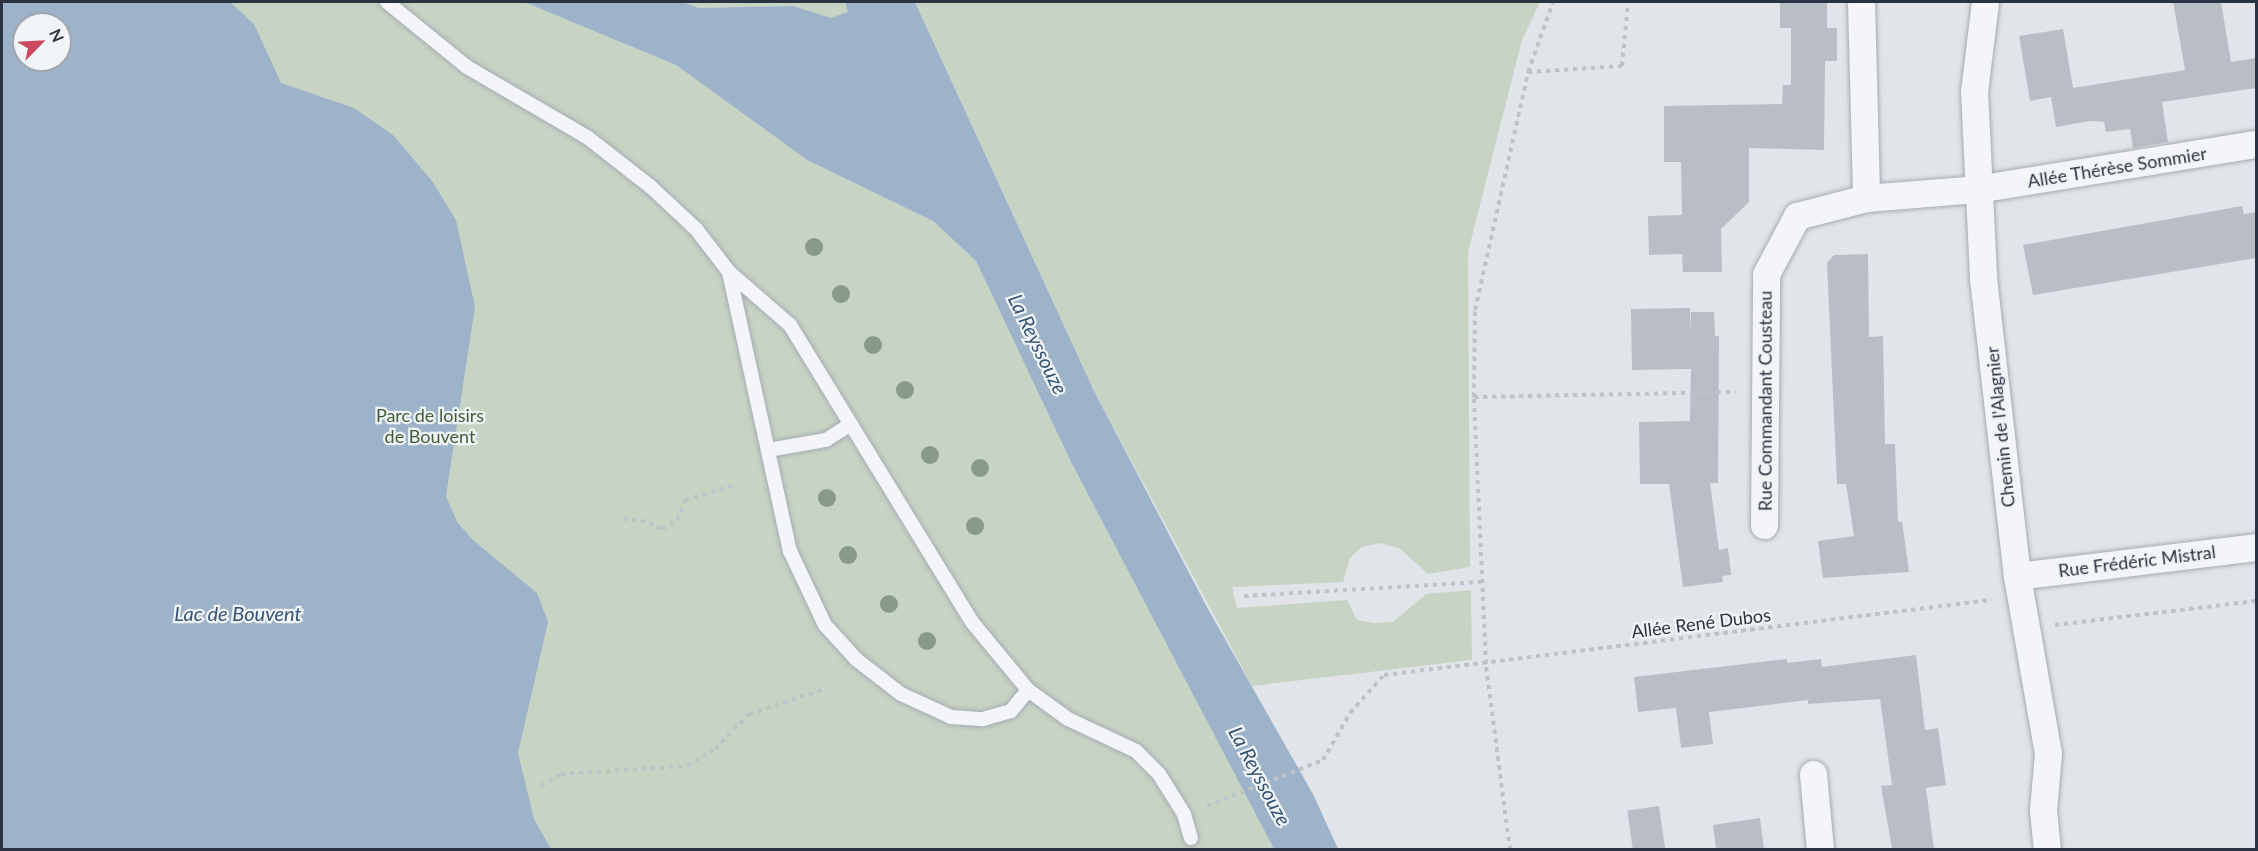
<!DOCTYPE html>
<meta charset="utf-8">
<style>
body{margin:0}
#map{position:relative;width:2258px;height:851px;overflow:hidden;background:#e1e5ea;font-family:Lato,sans-serif}
div>[style]{position:absolute}
[style*='--x']{left:calc(var(--x)*1px);top:calc(var(--y)*1px);width:calc(var(--w)*1px);rotate:calc(var(--a)*1deg)}
.green>*{inset:0;background:#c7d3c3}
.water>*{inset:0;background:#9db3c9}
.building>*{inset:0;background:#b9bec6;transform-origin:0 0}
.path>*{height:4px;margin-top:-2px;transform-origin:0;background:repeating-linear-gradient(90deg,#bfc3c8 0 4.5px,transparent 0 9px)}
.roads{filter:drop-shadow(0 0 2px #a6acb4) drop-shadow(0 0 2px #a6acb4)}
.lane>*{height:14px;margin:-7px;padding:0 7px;transform-origin:7px;border-radius:7px;background:#f4f5f8}
.street>*{height:27px;margin:-13.5px;padding:0 13.5px;transform-origin:13.5px;border-radius:13.5px;background:#f4f5f8}
.trees>*{width:18px;height:18px;margin:-9px;border-radius:50%;background:#889a88}
span{translate:-50% -50%;white-space:nowrap;text-align:center;line-height:1.15;-webkit-text-stroke:4.5px #f1f4f7;paint-order:stroke}
.street-label{font-size:18px;color:#2a3341}
.park-label{font-size:18px;color:#3f5d37}
.water-label{font-size:20px;color:#355374;font-style:italic}
.frame{position:absolute;inset:0;border:3px solid #2a3341;pointer-events:none}
.north{position:absolute;left:12px;top:12px;width:60px;height:60px;box-sizing:border-box;background:#f1f4f7;border:2px solid #a1a7ae;border-radius:50%;rotate:66deg;font-size:16px;font-weight:700;line-height:24px;text-align:center;color:#2a3341}
.north::after{content:'';display:block;margin:auto;width:21px;height:27px;background:#cc4960;clip-path:polygon(50% 0,100% 100%,50% 72%,0 100%)}
</style>
<div id="map">
<div class="green">
<div style="clip-path:polygon(evenodd,2px 2px,524px 2px,676px 65px,807px 160px,933px 221px,976px 261px,1071px 462px,1274px 849px,2px 850px,2px 2px,24px 24px,60px 24px,60px 60px,24px 60px,24px 24px)"></div>
<div style="clip-path:polygon(682px 2px,845px 2px,848px 12px,831px 19px,793px 6px,699px 8px)"></div>
<div style="clip-path:polygon(915px 2px,1540px 2px,1522px 40px,1468px 252px,1470px 567px,1428px 574px,1399px 548px,1379px 543px,1362px 547px,1350px 558px,1343px 582px,1232px 587px,1237px 608px,1347px 600px,1357px 620px,1374px 623px,1393px 622px,1426px 594px,1471px 590px,1472px 660px,1252px 686px,1094px 391px)"></div>
</div>
<div class="water">
<div style="clip-path:polygon(evenodd,2px 2px,230px 2px,254px 24px,281px 83px,354px 108px,393px 135px,432px 181px,456px 220px,475px 307px,446px 496px,457px 522px,473px 540px,537px 593px,548px 622px,518px 753px,534px 819px,551px 849px,2px 849px,2px 2px,24px 24px,60px 24px,60px 60px,24px 60px,24px 24px)"></div>
<div style="clip-path:polygon(524px 2px,682px 2px,699px 8px,793px 6px,831px 18px,848px 12px,845px 2px,915px 2px,1094px 391px,1208px 609px,1314px 796px,1338px 849px,1274px 849px,1071px 462px,976px 261px,933px 221px,807px 160px,676px 65px)"></div>
</div>
<div class="building">
<div style="clip-path:polygon(1780px 2px,1827px 2px,1827px 28px,1837px 28px,1837px 61px,1825px 61px,1824px 150px,1749px 148px,1749px 202px,1721px 229px,1722px 272px,1683px 272px,1682px 254px,1649px 255px,1648px 216px,1682px 215px,1681px 162px,1664px 162px,1664px 106px,1782px 104px,1783px 85px,1791px 85px,1791px 28px,1780px 28px)"></div>
<div style="clip-path:polygon(2173px 2px,2221px 2px,2231px 62px,2256px 58px,2256px 88px,2162px 102px,2168px 142px,2133px 148px,2130px 129px,2106px 132px,2104px 122px,2089px 121px,2056px 127px,2051px 97px,2030px 101px,2019px 36px,2063px 29px,2073px 88px,2185px 70px)"></div>
<div style="clip-path:polygon(2242px 206px,2244px 214px,2256px 212px,2256px 258px,2033px 295px,2023px 245px)"></div>
<div style="clip-path:polygon(1868px 254px,1869px 337px,1883px 336px,1885px 444px,1895px 444px,1898px 522px,1902px 521px,1909px 572px,1823px 578px,1818px 541px,1854px 536px,1846px 484px,1837px 484px,1827px 263px,1834px 255px)"></div>
<div style="clip-path:polygon(1690px 308px,1690px 336px,1691px 312px,1714px 312px,1715px 336px,1719px 336px,1718px 483px,1710px 483px,1719px 550px,1728px 548px,1731px 575px,1722px 576px,1723px 582px,1683px 587px,1669px 484px,1640px 484px,1639px 422px,1690px 421px,1691px 369px,1632px 370px,1631px 309px)"></div>
<div style="clip-path:polygon(1916px 655px,1925px 730px,1938px 728px,1946px 785px,1926px 788px,1934px 849px,1892px 849px,1881px 786px,1892px 785px,1880px 699px,1808px 704px,1808px 700px,1709px 712px,1713px 744px,1681px 748px,1676px 708px,1638px 712px,1634px 677px,1787px 659px,1787px 663px,1821px 659px,1822px 667px)"></div>
<div style="left:1659px;top:806px;width:43px;height:32px;rotate:82deg"></div>
<div style="clip-path:polygon(1760px 818px,1764px 849px,1716px 849px,1713px 825px)"></div>
</div>
<div class="path">
<div style="--x:1528;--y:72;--w:94;--a:-3.7"></div>
<div style="--x:1622;--y:66;--w:64;--a:-84.6"></div>
<div style="--x:1474;--y:397;--w:262;--a:-1.1"></div>
<div style="--x:623;--y:519;--w:18;--a:3"></div>
<div style="--x:641;--y:520;--w:23;--a:23"></div>
<div style="--x:662;--y:529;--w:17;--a:-31"></div>
<div style="--x:677;--y:520;--w:22;--a:-68"></div>
<div style="--x:685;--y:500;--w:49;--a:-16.6"></div>
<div style="--x:1244;--y:596;--w:237;--a:-3.4"></div>
<div style="--x:2055;--y:625;--w:202;--a:-6.8"></div>
<div style="--x:541;--y:786;--w:23;--a:-31"></div>
<div style="--x:561;--y:774;--w:126;--a:-3.6"></div>
<div style="--x:687;--y:766;--w:33;--a:-31"></div>
<div style="--x:715;--y:749;--w:49;--a:-45.8"></div>
<div style="--x:749;--y:714;--w:77;--a:-18.2"></div>
<div style="--x:1207;--y:806;--w:125;--a:-21.6"></div>
<div style="--x:1323;--y:760;--w:54;--a:-60.1"></div>
<div style="--x:1350;--y:713;--w:51;--a:-48.2"></div>
<div style="--x:1384;--y:675;--w:612;--a:-7.04"></div>
<div style="--x:1510;--y:850;--w:188;--a:-97.4"></div>
<div style="--x:1486;--y:664;--w:267;--a:-92.6"></div>
<div style="--x:1474;--y:397;--w:87;--a:-89.3"></div>
<div style="--x:1475;--y:310;--w:244;--a:-77.4"></div>
<div style="--x:1528;--y:72;--w:74;--a:-70.3"></div>
</div>
<div class="roads">
<div class="lane">
<div style="--x:387;--y:2;--w:103;--a:39.1"></div>
<div style="--x:467;--y:67;--w:139;--a:30.3"></div>
<div style="--x:587;--y:137;--w:81;--a:38"></div>
<div style="--x:651;--y:187;--w:62;--a:43"></div>
<div style="--x:696;--y:229;--w:54;--a:52.5"></div>
<div style="--x:729;--y:272;--w:286;--a:77.7"></div>
<div style="--x:790;--y:551;--w:82;--a:64.7"></div>
<div style="--x:825;--y:625;--w:47;--a:47.6"></div>
<div style="--x:857;--y:660;--w:56;--a:37.7"></div>
<div style="--x:901;--y:694;--w:55;--a:24.7"></div>
<div style="--x:951;--y:717;--w:32;--a:4"></div>
<div style="--x:983;--y:719;--w:29;--a:-16"></div>
<div style="--x:1011;--y:711;--w:27;--a:-51"></div>
<div style="--x:729;--y:272;--w:81;--a:41"></div>
<div style="--x:790;--y:325;--w:348;--a:58.5"></div>
<div style="--x:972;--y:622;--w:88;--a:50.5"></div>
<div style="--x:1028;--y:690;--w:49;--a:35.9"></div>
<div style="--x:1068;--y:719;--w:75;--a:25.2"></div>
<div style="--x:1136;--y:751;--w:33;--a:45"></div>
<div style="--x:1159;--y:774;--w:47;--a:58"></div>
<div style="--x:1184;--y:814;--w:25;--a:74"></div>
<div style="--x:768;--y:450;--w:59;--a:-9.8"></div>
<div style="--x:826;--y:440;--w:27;--a:-33"></div>
</div>
<div class="street">
<div style="--x:1861;--y:2;--w:196;--a:88.5"></div>
<div style="--x:1985;--y:2;--w:90;--a:97"></div>
<div style="--x:1974;--y:91;--w:187;--a:87.2"></div>
<div style="--x:1983;--y:278;--w:300;--a:83.5"></div>
<div style="--x:2017;--y:576;--w:180;--a:80.1"></div>
<div style="--x:2048;--y:753;--w:57;--a:95"></div>
<div style="--x:2043;--y:810;--w:40;--a:84.3"></div>
<div style="--x:1764;--y:525;--w:251;--a:-89.5"></div>
<div style="--x:1766;--y:274;--w:66;--a:-61.9"></div>
<div style="--x:1797;--y:216;--w:71;--a:-14.6"></div>
<div style="--x:1866;--y:198;--w:111;--a:-4.6"></div>
<div style="--x:1977;--y:189;--w:283;--a:-9.2"></div>
<div style="--x:2017;--y:576;--w:241;--a:-6.9"></div>
<div style="--x:1813;--y:774;--w:76;--a:84.7"></div>
</div>
</div>
<div class="trees">
<div style="left:814px;top:247px"></div>
<div style="left:841px;top:294px"></div>
<div style="left:873px;top:345px"></div>
<div style="left:905px;top:390px"></div>
<div style="left:930px;top:455px"></div>
<div style="left:980px;top:468px"></div>
<div style="left:827px;top:498px"></div>
<div style="left:975px;top:526px"></div>
<div style="left:848px;top:555px"></div>
<div style="left:889px;top:604px"></div>
<div style="left:927px;top:641px"></div>
</div>
<div class="street-label">
<span style="left:2117px;top:167px;rotate:-9deg">Allée Thérèse Sommier</span>
<span style="left:1765px;top:401px;rotate:-90deg">Rue Commandant Cousteau</span>
<span style="left:2000px;top:427px;rotate:-96deg">Chemin de l'Alagnier</span>
<span style="left:2137px;top:561px;rotate:-7deg">Rue Frédéric Mistral</span>
<span style="left:1701px;top:623px;rotate:-7deg">Allée René Dubos</span>
</div>
<div class="park-label">
<span style="left:430px;top:426px">Parc de loisirs<br>de Bouvent</span>
</div>
<div class="water-label">
<span style="left:1038px;top:344px;rotate:64deg">La Reyssouze</span>
<span style="left:238px;top:613px">Lac de Bouvent</span>
<span style="left:1260px;top:776px;rotate:62deg">La Reyssouze</span>
</div>
<div class="frame"></div>
<div class="north">N</div>
</div>
